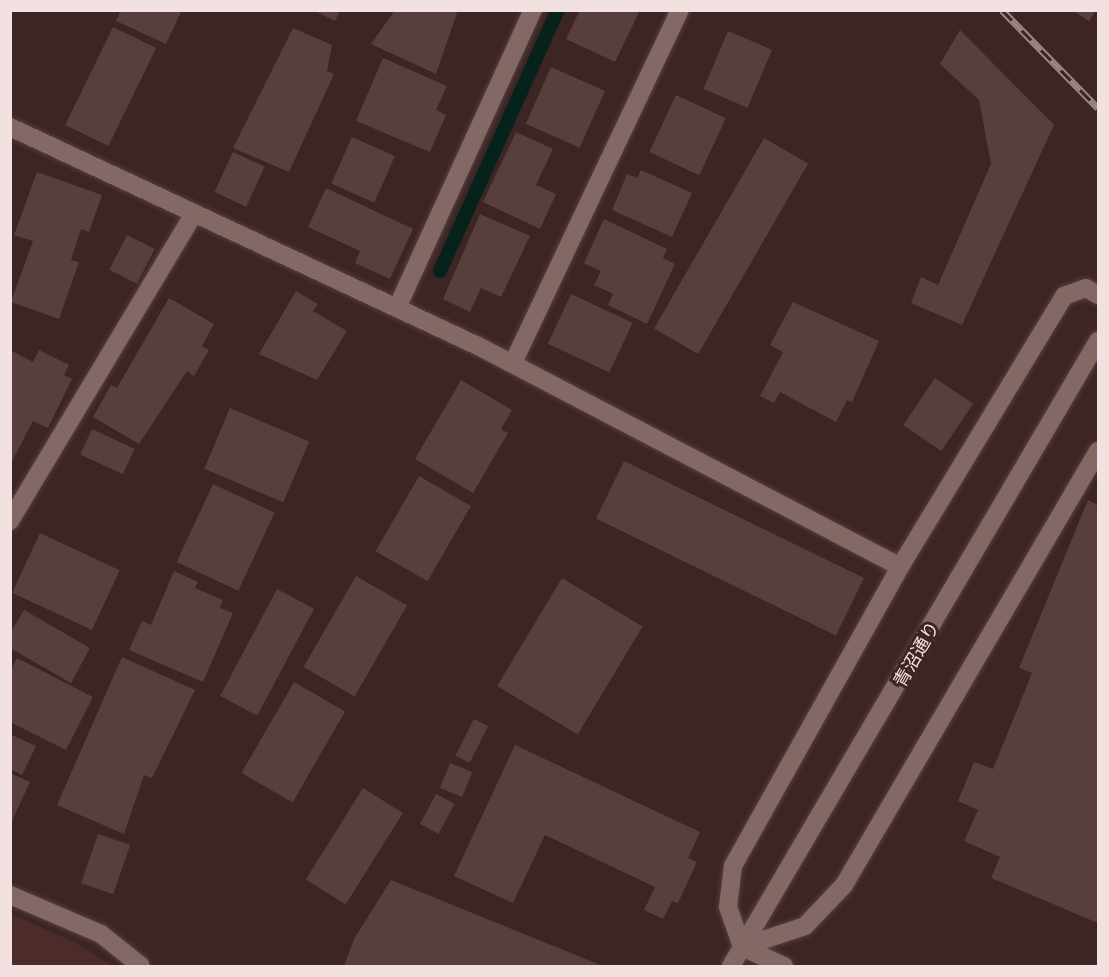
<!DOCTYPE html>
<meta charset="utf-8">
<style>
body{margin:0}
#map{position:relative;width:1109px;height:977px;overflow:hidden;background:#3d2524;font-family:Barlow,"Noto Sans JP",sans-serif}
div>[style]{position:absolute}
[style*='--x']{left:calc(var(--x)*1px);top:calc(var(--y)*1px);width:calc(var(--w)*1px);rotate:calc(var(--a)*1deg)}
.built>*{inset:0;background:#4b2c2b}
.stream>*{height:14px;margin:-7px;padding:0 7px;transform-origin:7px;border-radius:7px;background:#06221c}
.building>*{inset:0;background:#583e3c;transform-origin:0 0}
.roads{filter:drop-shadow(0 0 2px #554140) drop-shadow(0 0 2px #554140)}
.minor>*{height:18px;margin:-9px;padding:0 9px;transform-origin:9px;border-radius:9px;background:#846866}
.rail>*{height:7px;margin-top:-3.5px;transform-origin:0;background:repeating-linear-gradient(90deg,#3d2524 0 14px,#9c8887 0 28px);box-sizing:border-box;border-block:2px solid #9c8887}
span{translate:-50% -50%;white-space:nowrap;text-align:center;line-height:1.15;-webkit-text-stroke:6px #3d2524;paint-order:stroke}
.street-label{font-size:18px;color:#f2e1e0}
.frame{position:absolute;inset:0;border:12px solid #f2e1e0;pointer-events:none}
</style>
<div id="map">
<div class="built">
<div style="clip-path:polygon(11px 914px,72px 941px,113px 966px,11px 966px)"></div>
</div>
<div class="stream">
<div style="--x:440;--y:271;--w:286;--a:-65.7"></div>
</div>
<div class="building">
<div style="clip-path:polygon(121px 10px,182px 10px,166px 44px,116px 21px)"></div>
<div style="clip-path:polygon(313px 10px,340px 10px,335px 21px)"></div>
<div style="clip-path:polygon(395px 10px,458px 10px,436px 74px,371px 44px)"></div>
<div style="clip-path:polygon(580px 10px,640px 10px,615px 62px,566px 39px)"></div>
<div style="clip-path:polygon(1072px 10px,1096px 10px,1089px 21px)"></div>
<div style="left:113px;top:27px;width:48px;height:109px;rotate:26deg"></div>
<div style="clip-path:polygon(293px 28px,332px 45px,327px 71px,334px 74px,289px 172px,233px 148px)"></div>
<div style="clip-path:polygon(960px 30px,1054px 125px,962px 325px,911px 303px,921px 277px,938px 285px,991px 164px,979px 100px,940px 64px)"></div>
<div style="left:728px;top:31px;width:48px;height:63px;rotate:23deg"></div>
<div style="clip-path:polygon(383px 58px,447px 86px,436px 110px,446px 115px,430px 152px,356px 121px)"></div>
<div style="left:551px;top:67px;width:59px;height:62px;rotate:24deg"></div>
<div style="left:676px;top:95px;width:55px;height:63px;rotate:25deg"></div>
<div style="clip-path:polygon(516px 132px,553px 149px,536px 185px,556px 194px,540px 229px,483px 202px)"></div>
<div style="left:352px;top:137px;width:47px;height:51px;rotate:24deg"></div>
<div style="left:764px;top:138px;width:51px;height:220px;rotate:30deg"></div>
<div style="left:233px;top:152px;width:35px;height:44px;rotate:25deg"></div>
<div style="clip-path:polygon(641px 170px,692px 193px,672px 237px,612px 210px,627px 174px,637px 178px)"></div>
<div style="clip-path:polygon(37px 172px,102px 195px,89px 232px,81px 229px,71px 260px,79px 262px,59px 319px,11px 302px,33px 241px,14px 235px)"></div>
<div style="clip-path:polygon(326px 188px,413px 229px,390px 279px,355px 263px,360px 251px,308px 227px)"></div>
<div style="clip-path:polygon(480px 214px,530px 236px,501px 297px,481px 288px,470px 312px,443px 299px)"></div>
<div style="clip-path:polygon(604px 219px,667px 249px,663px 258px,675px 264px,647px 324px,608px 305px,613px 294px,594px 285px,601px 271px,584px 263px)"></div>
<div style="left:127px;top:235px;width:31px;height:39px;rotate:27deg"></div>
<div style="clip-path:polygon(296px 291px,318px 304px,313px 311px,347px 331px,317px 380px,259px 354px)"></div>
<div style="left:571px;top:294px;width:68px;height:55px;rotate:25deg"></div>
<div style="clip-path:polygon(169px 298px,214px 324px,202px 346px,209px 350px,194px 376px,187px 371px,139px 444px,93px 417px,111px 385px,117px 388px)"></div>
<div style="clip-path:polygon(793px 302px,879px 341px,852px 402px,847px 400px,836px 422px,780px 392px,774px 403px,760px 396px,783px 352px,770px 345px)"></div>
<div style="clip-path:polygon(10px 350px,33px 362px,39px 350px,69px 365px,64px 375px,72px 379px,48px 428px,33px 421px,10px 465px)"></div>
<div style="left:935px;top:378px;width:46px;height:57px;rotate:34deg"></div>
<div style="clip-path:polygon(461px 380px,512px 410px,501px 429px,508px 433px,473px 493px,415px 459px)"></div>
<div style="left:230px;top:408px;width:86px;height:66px;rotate:23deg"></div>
<div style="left:92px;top:429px;width:47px;height:28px;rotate:25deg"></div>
<div style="left:624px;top:461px;width:267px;height:64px;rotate:26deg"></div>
<div style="left:419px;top:476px;width:60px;height:87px;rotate:30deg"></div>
<div style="left:213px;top:484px;width:68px;height:86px;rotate:25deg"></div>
<div style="clip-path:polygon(1088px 500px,1098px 505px,1098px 923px,991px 878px,1000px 857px,964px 841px,978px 810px,958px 801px,974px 762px,993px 769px,1032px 673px,1019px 668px)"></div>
<div style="left:40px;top:533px;width:88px;height:66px;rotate:25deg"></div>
<div style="clip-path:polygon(174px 571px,198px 582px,195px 588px,223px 600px,220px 608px,233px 613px,203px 682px,129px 650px,142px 621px,151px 625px)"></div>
<div style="left:356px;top:576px;width:59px;height:105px;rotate:30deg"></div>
<div style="left:562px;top:578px;width:94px;height:126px;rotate:31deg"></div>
<div style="left:277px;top:589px;width:42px;height:121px;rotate:28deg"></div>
<div style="clip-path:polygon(24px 610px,90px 648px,71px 683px,10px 648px,10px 633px)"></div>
<div style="clip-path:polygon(122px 657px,195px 690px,152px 778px,144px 775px,124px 834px,57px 805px)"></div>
<div style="clip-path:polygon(17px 658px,93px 697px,66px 750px,10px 722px,10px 671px)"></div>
<div style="left:294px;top:682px;width:59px;height:105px;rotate:30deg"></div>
<div style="left:474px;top:719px;width:16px;height:41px;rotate:27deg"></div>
<div style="clip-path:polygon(10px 734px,36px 746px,22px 775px,10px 769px)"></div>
<div style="clip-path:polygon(515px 745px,700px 832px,688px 858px,697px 862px,678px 903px,672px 901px,663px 919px,644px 910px,655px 887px,545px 835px,513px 903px,454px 876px)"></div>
<div style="left:450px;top:763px;width:24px;height:27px;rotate:22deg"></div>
<div style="clip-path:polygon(10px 773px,30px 782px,10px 825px)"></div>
<div style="left:363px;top:788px;width:47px;height:108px;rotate:32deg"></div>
<div style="left:436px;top:794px;width:21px;height:34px;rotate:28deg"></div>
<div style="left:98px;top:834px;width:34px;height:52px;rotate:19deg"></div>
<div style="clip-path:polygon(391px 880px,603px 966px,344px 966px,354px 939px)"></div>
</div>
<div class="roads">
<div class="minor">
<div style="--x:10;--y:127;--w:517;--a:25.08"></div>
<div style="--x:478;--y:346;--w:476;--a:27.6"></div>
<div style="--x:900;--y:567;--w:342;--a:119.2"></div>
<div style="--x:733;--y:866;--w:41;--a:97"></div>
<div style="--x:728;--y:907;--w:42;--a:70.7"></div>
<div style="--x:742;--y:947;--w:46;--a:24.3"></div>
<div style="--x:397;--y:308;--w:328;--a:-65.5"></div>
<div style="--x:513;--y:363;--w:391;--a:-64.7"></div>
<div style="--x:10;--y:521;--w:357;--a:-59.1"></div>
<div style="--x:900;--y:567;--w:317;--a:-58.8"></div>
<div style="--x:1064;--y:296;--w:23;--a:-20"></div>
<div style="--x:1086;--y:288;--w:14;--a:30"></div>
<div style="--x:10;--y:895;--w:99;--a:23.2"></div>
<div style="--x:101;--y:934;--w:51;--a:38.7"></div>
<div style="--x:742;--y:947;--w:66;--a:-18.4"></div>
<div style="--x:805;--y:926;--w:57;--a:-46.4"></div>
<div style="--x:844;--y:885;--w:503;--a:-59.66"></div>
<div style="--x:731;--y:966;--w:725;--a:-59.58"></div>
</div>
</div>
<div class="rail">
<div style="--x:1002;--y:10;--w:137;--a:45.6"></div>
</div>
<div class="street-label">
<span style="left:916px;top:654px;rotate:-60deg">青沼通り</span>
</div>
<div class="frame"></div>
</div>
